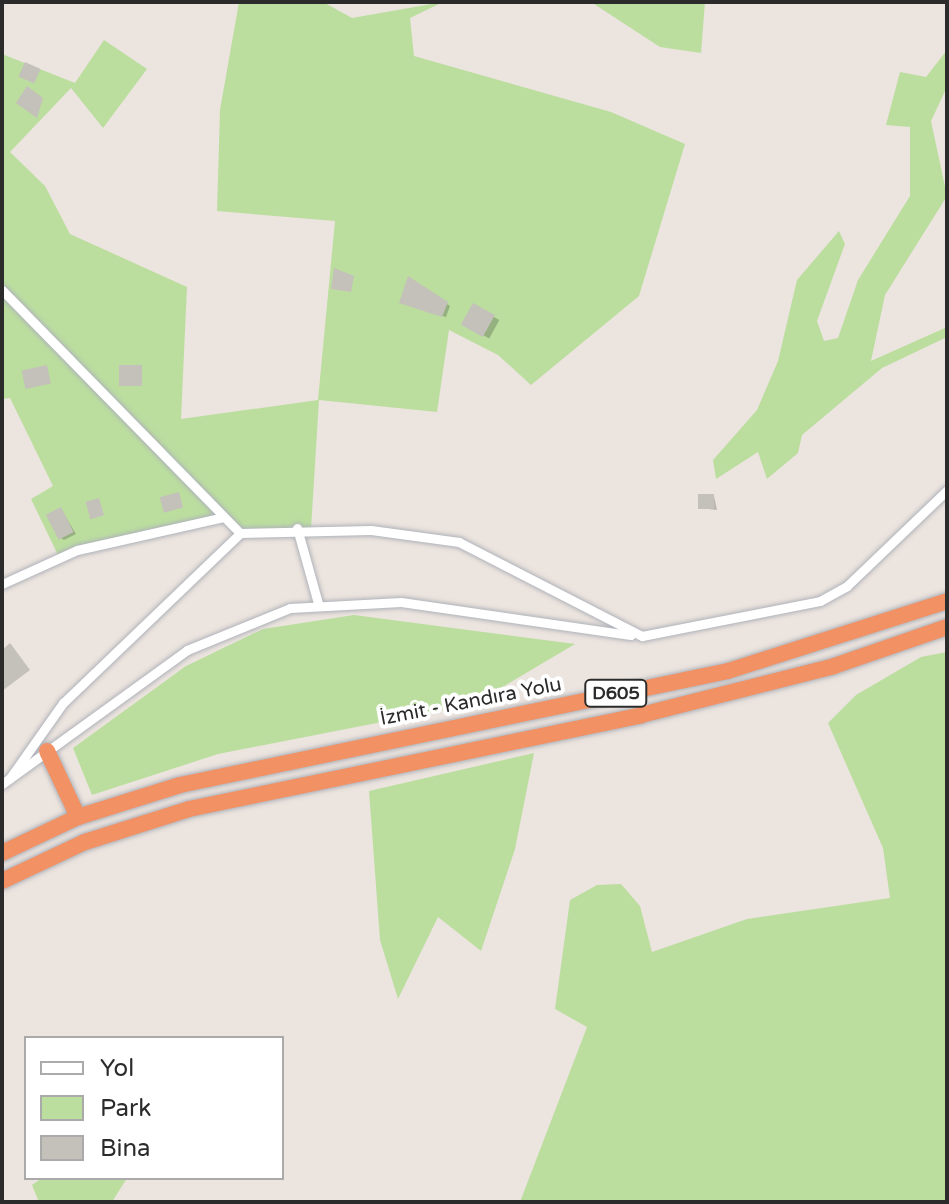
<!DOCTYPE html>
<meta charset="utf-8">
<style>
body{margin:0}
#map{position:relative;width:949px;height:1204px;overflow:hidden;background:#ece4de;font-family:"Varela Round",sans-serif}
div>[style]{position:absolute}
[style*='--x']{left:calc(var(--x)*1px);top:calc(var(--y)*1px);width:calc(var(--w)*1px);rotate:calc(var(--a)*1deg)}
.green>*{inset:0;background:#bbde9f}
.shadow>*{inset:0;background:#0003;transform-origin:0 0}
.building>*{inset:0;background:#c4c0ba;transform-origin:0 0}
.roads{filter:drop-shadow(0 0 2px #afb2ba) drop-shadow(0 0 2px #afb2ba)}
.street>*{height:9px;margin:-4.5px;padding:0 4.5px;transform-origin:4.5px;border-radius:4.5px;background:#fff}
.highway>*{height:16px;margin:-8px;padding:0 8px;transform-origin:8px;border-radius:8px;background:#f29163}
span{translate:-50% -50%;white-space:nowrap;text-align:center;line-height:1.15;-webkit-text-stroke:8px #fff;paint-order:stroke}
.shield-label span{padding:2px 6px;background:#fff;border:2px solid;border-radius:6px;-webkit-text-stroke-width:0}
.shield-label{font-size:18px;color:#2b2b2b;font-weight:700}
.street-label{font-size:20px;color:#2b2b2b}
.frame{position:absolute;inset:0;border:4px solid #2b2b2b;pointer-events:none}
.legend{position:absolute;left:24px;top:1036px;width:260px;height:144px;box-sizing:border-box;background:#fff;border:2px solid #aaa;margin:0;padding:10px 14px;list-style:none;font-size:24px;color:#2b2b2b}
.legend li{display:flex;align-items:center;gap:16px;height:40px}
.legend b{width:40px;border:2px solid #aaa}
</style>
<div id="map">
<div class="green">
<div style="clip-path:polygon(239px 2px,323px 2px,352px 18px,443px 2px,410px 18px,414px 56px,611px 112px,685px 144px,639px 296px,531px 385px,498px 355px,449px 330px,437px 412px,319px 400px,311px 529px,240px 533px,223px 517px,58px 555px,31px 499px,53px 486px,10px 398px,2px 399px,2px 54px,75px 83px,104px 40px,147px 69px,103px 128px,71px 88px,10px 152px,45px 186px,70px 234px,187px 287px,181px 419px,318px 400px,335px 221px,217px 211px,220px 110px)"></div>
<div style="clip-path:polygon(591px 2px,705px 2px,701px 53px,660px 47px)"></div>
<div style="clip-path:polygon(947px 50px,947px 87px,931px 121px,947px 196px,885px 295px,871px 361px,947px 327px,947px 337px,882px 368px,802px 435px,798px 453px,767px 479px,758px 452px,716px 479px,713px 460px,757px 410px,778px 361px,797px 280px,839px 231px,845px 244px,817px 321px,824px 341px,838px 338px,858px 280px,910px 196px,910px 127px,886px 125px,900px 72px,926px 77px)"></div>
<div style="clip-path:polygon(354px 615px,575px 644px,474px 704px,218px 754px,92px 795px,73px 748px,186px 666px,263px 629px)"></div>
<div style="clip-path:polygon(947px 652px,947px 1202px,520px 1202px,587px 1027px,555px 1009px,570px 900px,597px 885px,621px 884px,640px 906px,652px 952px,747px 919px,890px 898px,883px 848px,828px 723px,856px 695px,921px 657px)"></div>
<div style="clip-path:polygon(534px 753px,515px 849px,481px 951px,438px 917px,398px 999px,380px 940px,369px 791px)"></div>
<div style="clip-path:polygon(42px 1178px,127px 1178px,112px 1202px,39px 1202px,32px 1185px)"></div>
</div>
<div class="shadow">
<div style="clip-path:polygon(409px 279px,450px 306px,446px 317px,405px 304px)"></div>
<div style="left:474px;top:306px;width:29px;height:21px;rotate:29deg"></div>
<div style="clip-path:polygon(714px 496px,717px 510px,700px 508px)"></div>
<div style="clip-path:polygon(61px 509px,76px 534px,64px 540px,61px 538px)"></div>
</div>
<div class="building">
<div style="left:25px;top:62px;width:17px;height:16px;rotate:24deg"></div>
<div style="clip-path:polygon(27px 86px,43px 98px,37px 118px,16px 103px)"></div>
<div style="clip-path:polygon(334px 268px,354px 276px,351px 292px,331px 289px)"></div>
<div style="clip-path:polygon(408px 276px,448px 302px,442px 317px,399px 303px)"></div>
<div style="left:473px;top:303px;width:25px;height:25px;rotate:29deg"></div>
<div style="left:47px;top:365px;width:19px;height:26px;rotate:78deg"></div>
<div style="left:119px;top:365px;width:23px;height:21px"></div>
<div style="left:179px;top:492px;width:16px;height:20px;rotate:75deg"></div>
<div style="left:698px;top:494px;width:16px;height:15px"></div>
<div style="left:99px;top:498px;width:18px;height:14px;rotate:74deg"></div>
<div style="left:61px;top:507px;width:28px;height:17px;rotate:63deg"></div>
<div style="clip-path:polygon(10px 643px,30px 670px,2px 691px,2px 650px)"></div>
</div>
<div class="roads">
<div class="street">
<div style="--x:2;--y:290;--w:340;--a:45.6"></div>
<div style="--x:297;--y:528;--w:78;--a:74.4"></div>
<div style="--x:2;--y:584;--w:82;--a:-24.4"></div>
<div style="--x:77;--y:550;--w:150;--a:-12.7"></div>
<div style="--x:10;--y:778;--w:92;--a:-54.8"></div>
<div style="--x:63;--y:703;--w:245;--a:-43.8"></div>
<div style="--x:240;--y:533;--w:131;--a:-1.3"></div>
<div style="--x:371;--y:530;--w:89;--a:7.8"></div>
<div style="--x:459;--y:542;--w:206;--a:27.2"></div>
<div style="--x:642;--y:636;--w:181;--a:-11.1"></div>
<div style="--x:820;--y:601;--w:31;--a:-29"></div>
<div style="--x:847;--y:586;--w:139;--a:-43.8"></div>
<div style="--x:2;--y:784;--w:228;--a:-35.9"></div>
<div style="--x:187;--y:650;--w:111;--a:-22.2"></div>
<div style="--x:290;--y:608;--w:111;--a:-3.1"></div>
<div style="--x:401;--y:602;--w:232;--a:8.2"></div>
</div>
<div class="highway">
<div style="--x:47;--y:751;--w:73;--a:64.8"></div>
<div style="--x:2;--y:853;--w:84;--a:-25.3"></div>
<div style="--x:78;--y:817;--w:107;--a:-17.4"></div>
<div style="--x:180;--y:785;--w:560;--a:-11.75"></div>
<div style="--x:728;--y:671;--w:230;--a:-17.7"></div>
<div style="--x:2;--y:881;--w:92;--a:-25.2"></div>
<div style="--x:85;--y:842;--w:109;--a:-17.6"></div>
<div style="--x:189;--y:809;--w:462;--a:-11.7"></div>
<div style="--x:641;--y:715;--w:199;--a:-14.2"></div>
<div style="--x:834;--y:666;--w:120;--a:-19"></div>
</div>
</div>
<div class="shield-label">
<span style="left:616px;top:693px">D605</span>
</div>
<div class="street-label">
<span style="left:471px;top:702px;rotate:-11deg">İzmit - Kandıra Yolu</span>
</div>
<div class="frame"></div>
<ul class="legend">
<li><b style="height:10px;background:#fff"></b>Yol</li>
<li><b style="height:22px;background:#bbde9f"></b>Park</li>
<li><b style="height:22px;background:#c4c0ba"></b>Bina</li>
</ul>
</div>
